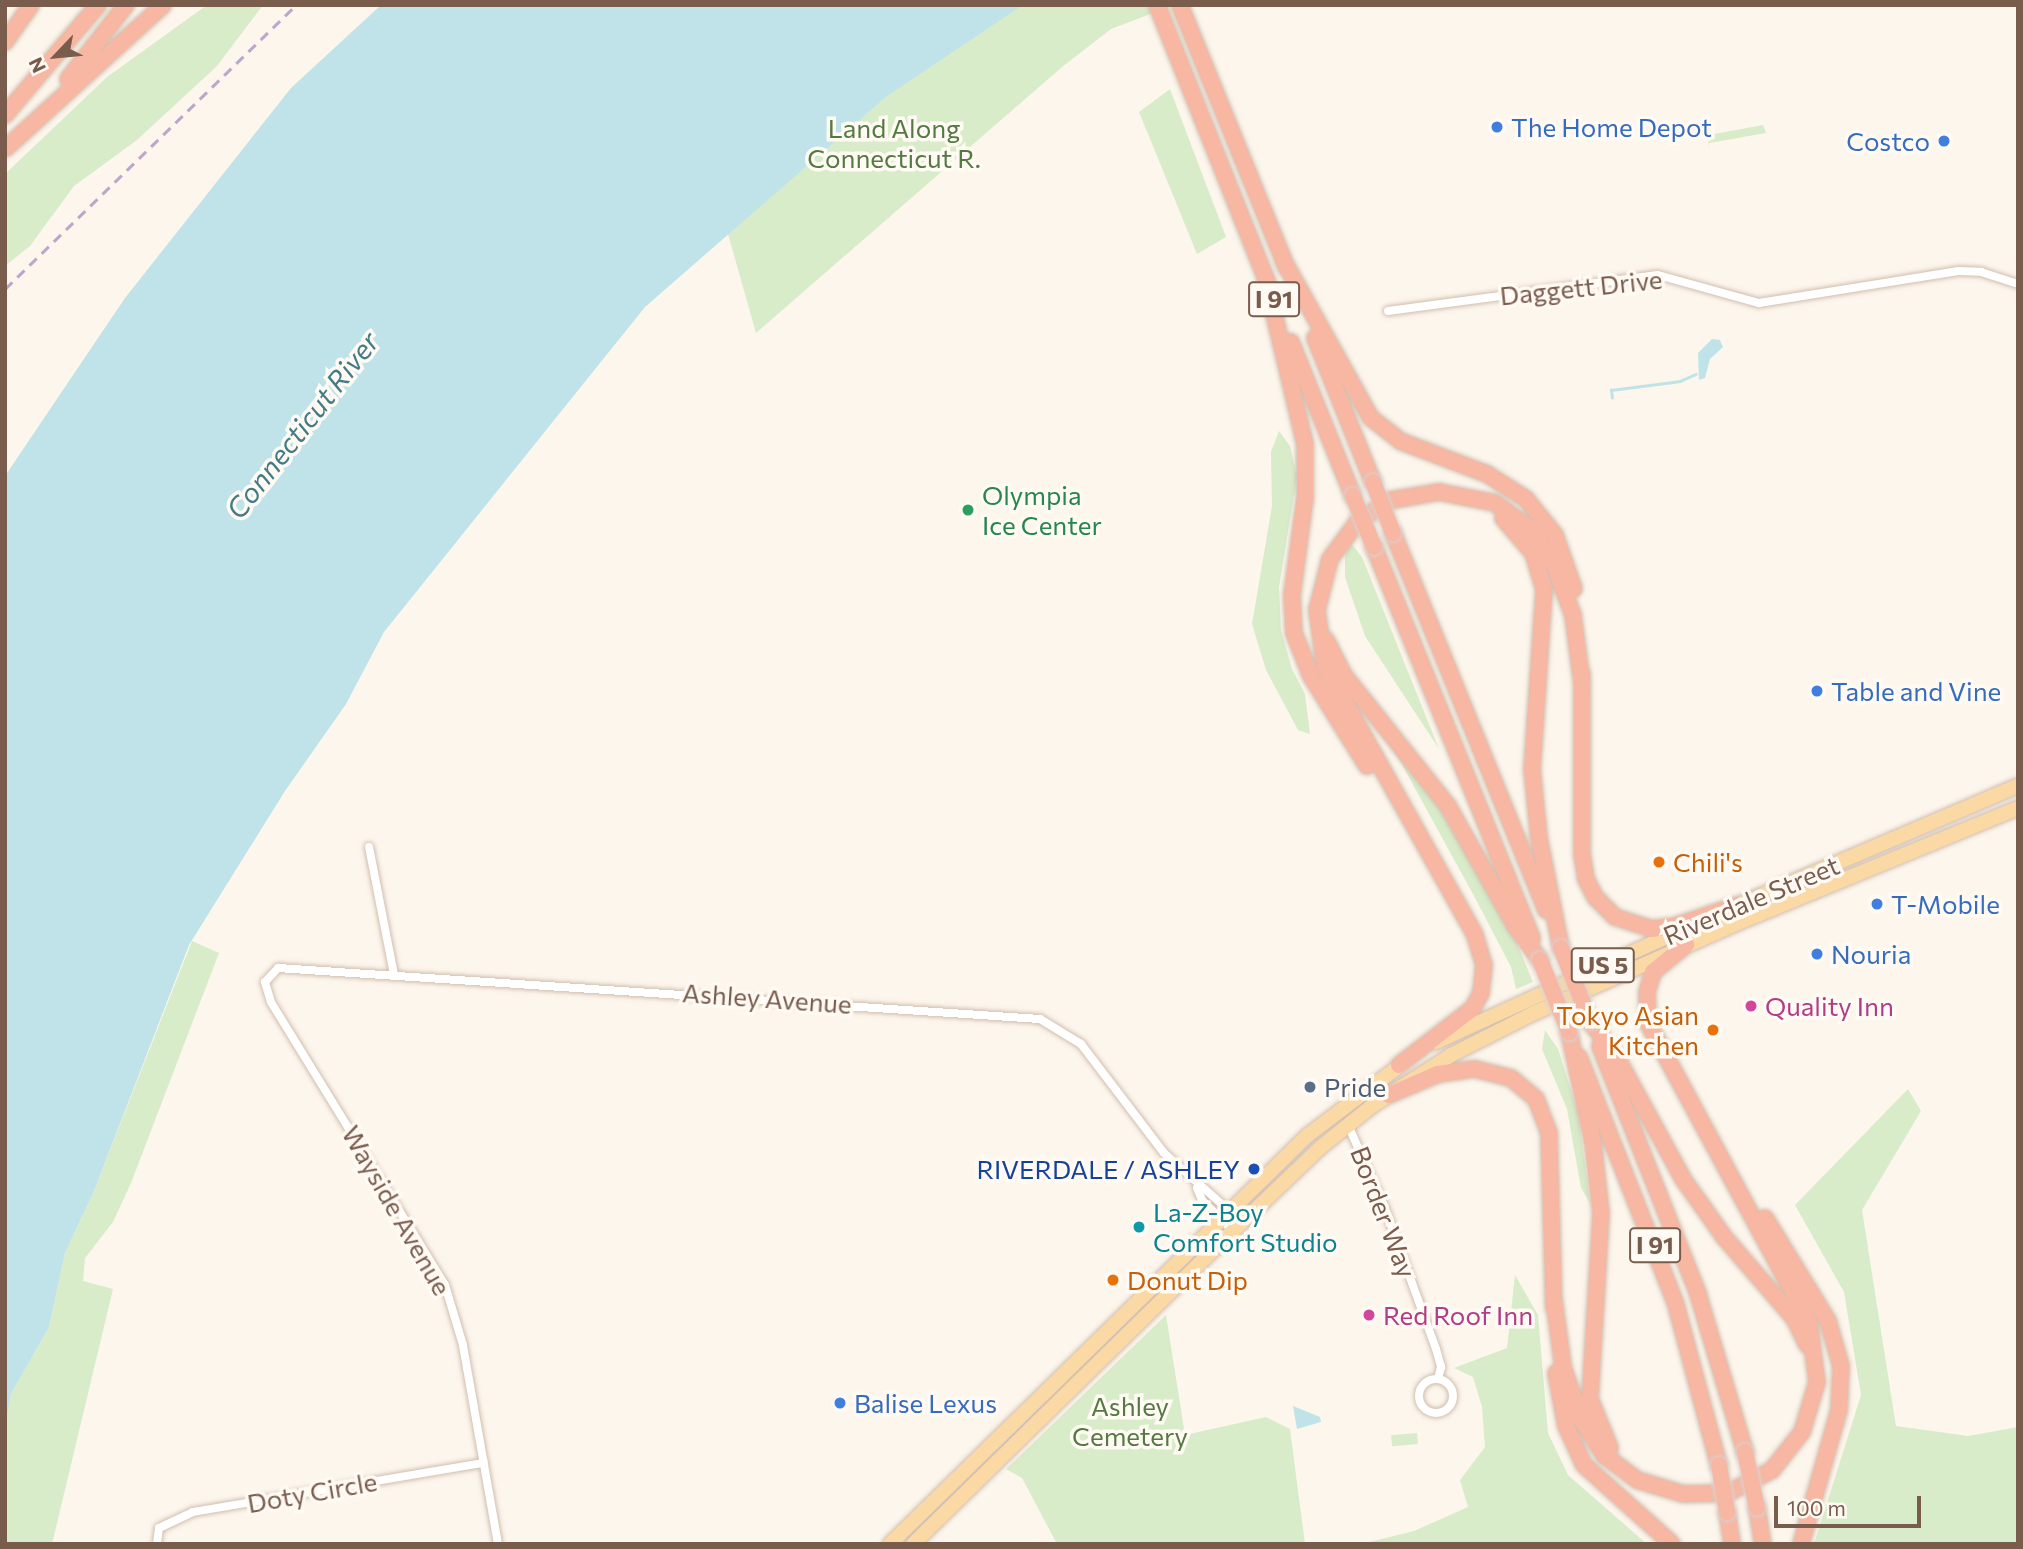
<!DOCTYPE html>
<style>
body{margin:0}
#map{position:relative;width:2023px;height:1549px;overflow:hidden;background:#fdf6ec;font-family:Commissioner,sans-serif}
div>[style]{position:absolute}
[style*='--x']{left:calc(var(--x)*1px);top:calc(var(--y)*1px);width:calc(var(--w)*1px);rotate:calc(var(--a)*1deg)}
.green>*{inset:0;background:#d8ecc9;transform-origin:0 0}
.water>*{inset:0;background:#bfe3e8}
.stream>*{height:2.5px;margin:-1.25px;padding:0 1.25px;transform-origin:1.25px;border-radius:1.25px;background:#bfe3e8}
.roads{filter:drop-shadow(0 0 2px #d1beb0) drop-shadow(0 0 2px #d1beb0)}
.minor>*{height:8px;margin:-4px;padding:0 4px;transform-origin:4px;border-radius:4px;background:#fff}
.minor>.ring{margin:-4px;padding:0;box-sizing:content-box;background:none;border:8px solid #fff;border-radius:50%}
.primary>*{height:14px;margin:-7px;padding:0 7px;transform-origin:7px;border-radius:7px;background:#fbd9a5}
.motorway>*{height:16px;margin:-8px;padding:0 8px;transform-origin:8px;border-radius:8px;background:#f7b7a3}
.rail>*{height:2.5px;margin-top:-1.25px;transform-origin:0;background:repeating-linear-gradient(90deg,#b9a8c9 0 10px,transparent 0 17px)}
.bridges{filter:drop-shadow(0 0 2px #dad1cd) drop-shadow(0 0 2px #dad1cd)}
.motorway-bridge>*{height:16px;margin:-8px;padding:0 8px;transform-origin:8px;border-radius:8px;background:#f7b7a3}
.dots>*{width:19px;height:19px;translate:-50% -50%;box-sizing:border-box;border:4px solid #fffaf3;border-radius:50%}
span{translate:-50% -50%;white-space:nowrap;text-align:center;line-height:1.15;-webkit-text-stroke:7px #fffaf3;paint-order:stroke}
.shield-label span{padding:2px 5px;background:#fffaf3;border:2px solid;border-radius:5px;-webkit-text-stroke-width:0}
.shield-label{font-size:24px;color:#7a5c4d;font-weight:700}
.shop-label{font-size:26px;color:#366cbe}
.left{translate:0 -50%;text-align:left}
.right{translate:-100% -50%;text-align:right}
.park-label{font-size:26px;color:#537a41}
.street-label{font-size:26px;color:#7a5c4d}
.leisure-label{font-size:26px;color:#27864d}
.food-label{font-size:26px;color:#c56008}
.hotel-label{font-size:26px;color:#b23c85}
.service-label{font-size:26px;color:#4e5e75}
.transit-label{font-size:26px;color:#164399}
.culture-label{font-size:26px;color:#0d838f}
.water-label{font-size:28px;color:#437c86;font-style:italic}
.frame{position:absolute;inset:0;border:7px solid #7a5c4d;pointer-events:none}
.north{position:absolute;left:21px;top:21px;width:70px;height:70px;-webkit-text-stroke:5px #fffaf3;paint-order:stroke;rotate:244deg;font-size:19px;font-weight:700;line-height:28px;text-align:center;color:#7a5c4d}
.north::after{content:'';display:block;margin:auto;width:24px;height:32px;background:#7a5c4d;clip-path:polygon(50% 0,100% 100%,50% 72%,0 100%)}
.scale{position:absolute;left:1774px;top:1496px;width:147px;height:32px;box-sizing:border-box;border:4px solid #7a5c4d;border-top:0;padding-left:9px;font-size:21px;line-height:24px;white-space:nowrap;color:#7a5c4d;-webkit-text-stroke:5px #fffaf3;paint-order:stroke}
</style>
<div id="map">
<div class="green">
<div style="clip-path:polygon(207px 5px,263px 5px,217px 66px,137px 140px,74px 186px,30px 246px,5px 266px,5px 174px,107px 77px)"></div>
<div style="clip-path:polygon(976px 5px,1174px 5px,1111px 29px,1062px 67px,756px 333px,728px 234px)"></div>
<div style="clip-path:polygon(1170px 89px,1226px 237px,1197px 254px,1139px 112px)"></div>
<div style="clip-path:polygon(1763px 125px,1766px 133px,1709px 143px,1708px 151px,1709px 135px)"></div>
<div style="clip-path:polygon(1279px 431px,1290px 446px,1297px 477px,1279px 587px,1281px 630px,1292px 669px,1305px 694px,1310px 734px,1298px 730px,1266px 670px,1252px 624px,1272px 506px,1271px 452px)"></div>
<div style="clip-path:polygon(1351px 543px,1362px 557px,1439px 749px,1365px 636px,1345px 577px,1345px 553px)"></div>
<div style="clip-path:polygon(1394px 750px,1443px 811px,1509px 924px,1533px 982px,1516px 989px,1511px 967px,1474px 896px)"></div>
<div style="clip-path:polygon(192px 941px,219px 953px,131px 1183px,113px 1222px,85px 1258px,83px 1281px,113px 1289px,52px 1544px,5px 1544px,5px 1429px,11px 1394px,49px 1327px,65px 1253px,94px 1191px)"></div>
<div style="clip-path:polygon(1545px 1030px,1558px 1049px,1578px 1112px,1590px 1203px,1581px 1188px,1567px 1109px,1542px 1049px)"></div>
<div style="clip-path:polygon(1908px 1089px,1921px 1111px,1862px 1210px,1896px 1426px,1968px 1436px,2018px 1427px,2018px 1544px,1814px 1544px,1861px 1395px,1844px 1292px,1795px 1205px)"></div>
<div style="clip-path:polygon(1515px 1275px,1538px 1315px,1548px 1433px,1568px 1475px,1647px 1544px,1361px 1544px,1414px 1531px,1468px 1507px,1460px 1480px,1485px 1447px,1482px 1407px,1473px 1377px,1454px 1368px,1507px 1348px)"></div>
<div style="clip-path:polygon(1166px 1315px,1185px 1435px,1266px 1417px,1290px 1429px,1305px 1544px,1057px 1544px,1022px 1478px,1006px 1469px)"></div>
<div style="left:1417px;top:1433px;width:11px;height:26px;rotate:85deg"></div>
</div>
<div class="water">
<div style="clip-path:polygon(381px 5px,1023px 5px,887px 96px,645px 307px,384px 632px,346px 704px,285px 791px,189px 945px,94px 1191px,65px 1253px,49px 1327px,11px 1394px,5px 1429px,5px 476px,125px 298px,291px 88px)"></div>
<div style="clip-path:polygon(1712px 339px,1720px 340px,1723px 347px,1710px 359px,1705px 378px,1699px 380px,1698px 353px)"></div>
<div style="clip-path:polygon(1293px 1406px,1320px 1417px,1321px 1422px,1297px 1429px)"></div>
</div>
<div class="stream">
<div style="--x:1612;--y:398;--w:8;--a:-97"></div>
<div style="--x:1611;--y:390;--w:70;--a:-7.4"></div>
<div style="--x:1680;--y:381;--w:17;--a:-24"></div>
</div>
<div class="roads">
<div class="minor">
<div style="--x:1388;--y:311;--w:272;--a:-7.6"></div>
<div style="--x:1658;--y:275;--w:105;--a:15.5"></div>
<div style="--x:1759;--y:303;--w:202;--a:-9.1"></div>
<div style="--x:1958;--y:271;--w:23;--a:2"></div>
<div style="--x:1981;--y:272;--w:39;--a:18"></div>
<div style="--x:369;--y:847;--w:129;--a:78.9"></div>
<div style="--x:1348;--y:1125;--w:89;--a:66"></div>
<div style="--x:1384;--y:1206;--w:152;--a:70"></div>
<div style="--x:1436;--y:1349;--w:19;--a:74"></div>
<div style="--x:1441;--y:1367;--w:12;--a:104"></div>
<div style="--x:1197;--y:1188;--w:13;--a:67"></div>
<div style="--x:1202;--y:1200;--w:44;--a:45"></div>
<div class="ring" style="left:1419px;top:1379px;width:26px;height:26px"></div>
<div style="--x:157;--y:1544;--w:16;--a:-83"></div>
<div style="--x:159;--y:1528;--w:38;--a:-25"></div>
<div style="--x:193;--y:1512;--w:295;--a:-9.6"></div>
<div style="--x:498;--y:1544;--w:202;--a:-100"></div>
<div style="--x:463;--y:1345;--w:63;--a:-106.7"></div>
<div style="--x:445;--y:1285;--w:332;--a:-121.6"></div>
<div style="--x:271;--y:1002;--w:21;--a:-107"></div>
<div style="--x:265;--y:982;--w:19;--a:-47"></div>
<div style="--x:278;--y:968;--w:764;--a:3.83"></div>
<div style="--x:1040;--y:1019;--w:48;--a:31.4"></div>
<div style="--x:1081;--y:1044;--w:137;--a:52.7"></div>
<div style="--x:1164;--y:1153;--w:104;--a:41.5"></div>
</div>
<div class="primary">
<div style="--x:1729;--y:909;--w:314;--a:-23.1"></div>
<div style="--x:1436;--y:1042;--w:277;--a:-24.5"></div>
<div style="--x:890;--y:1544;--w:585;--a:-44.38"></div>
<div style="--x:1308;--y:1135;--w:124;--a:-37.1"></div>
<div style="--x:913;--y:1544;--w:448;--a:-44.4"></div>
<div style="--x:1233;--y:1231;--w:122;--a:-43.7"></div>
<div style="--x:1321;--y:1147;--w:65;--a:-38.8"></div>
<div style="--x:1372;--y:1106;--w:94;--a:-32.8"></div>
<div style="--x:1451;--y:1055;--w:91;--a:-26.8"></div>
<div style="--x:1532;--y:1014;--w:238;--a:-23.8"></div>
<div style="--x:1750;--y:918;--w:290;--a:-22.3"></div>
</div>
<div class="motorway">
<div style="--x:1157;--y:5;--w:302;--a:68.3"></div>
<div style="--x:1180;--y:5;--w:285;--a:67.9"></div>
<div style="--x:5;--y:42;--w:45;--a:-54.9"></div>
<div style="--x:68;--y:79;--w:94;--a:-51.9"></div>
<div style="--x:5;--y:115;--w:144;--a:-49.8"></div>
<div style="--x:6;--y:148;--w:212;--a:-42.3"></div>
<div style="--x:1283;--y:260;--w:181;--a:60.9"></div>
<div style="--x:1371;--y:418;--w:37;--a:38"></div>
<div style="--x:1400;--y:441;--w:93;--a:20.8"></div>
<div style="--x:1487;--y:474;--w:46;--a:32.7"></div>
<div style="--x:1526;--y:499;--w:46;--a:51.1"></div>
<div style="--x:1555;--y:535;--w:57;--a:70.6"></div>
<div style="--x:1265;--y:276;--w:173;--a:76.6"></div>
<div style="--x:1305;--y:444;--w:54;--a:90"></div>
<div style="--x:1305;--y:498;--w:99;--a:97.6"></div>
<div style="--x:1292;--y:596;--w:37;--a:87"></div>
<div style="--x:1294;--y:633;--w:46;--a:68.4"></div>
<div style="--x:1311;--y:676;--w:106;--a:58.1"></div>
<div style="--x:1315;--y:338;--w:155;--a:68.1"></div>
<div style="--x:1291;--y:342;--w:166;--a:68.1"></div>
<div style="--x:1503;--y:518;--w:46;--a:49.4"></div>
<div style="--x:1533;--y:553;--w:39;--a:73"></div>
<div style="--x:1544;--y:590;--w:179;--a:93.8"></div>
<div style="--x:1532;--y:769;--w:69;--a:84.2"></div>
<div style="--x:1539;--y:838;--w:112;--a:78.7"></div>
<div style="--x:1393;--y:533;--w:407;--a:67.9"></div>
<div style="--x:1374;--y:547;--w:422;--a:68"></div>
<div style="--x:1326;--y:640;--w:38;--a:63"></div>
<div style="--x:1343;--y:674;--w:169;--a:51.5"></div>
<div style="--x:1448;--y:806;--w:139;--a:60.7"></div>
<div style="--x:1516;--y:927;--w:41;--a:54"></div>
<div style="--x:1582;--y:674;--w:180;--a:90"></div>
<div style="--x:1582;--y:854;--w:25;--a:81"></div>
<div style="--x:1586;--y:879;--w:20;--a:63"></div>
<div style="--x:1595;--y:897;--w:28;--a:45"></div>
<div style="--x:1615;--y:917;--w:38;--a:18"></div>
<div style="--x:1651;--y:929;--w:24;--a:-7"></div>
<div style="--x:1675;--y:926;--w:66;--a:-18.4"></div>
<div style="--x:1590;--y:1021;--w:44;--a:53.4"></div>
<div style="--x:1616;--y:1056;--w:140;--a:61.4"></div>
<div style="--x:1683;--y:1179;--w:71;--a:54.7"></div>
<div style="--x:1724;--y:1237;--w:107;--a:49.2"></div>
<div style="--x:1794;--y:1318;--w:30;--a:64"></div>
<div style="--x:1569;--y:1032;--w:114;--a:77.8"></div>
<div style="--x:1593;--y:1143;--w:70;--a:83.5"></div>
<div style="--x:1601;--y:1213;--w:186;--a:93.4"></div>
<div style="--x:1590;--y:1399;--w:53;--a:67.8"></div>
<div style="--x:1600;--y:1046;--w:267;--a:68.4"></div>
<div style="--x:1698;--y:1294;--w:165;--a:73.4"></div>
<div style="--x:1579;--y:1057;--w:266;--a:68.6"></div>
<div style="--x:1676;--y:1305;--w:166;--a:75"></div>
<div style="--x:1399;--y:1065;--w:93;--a:-37.6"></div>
<div style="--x:1473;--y:1008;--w:17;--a:-62"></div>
<div style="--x:1481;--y:993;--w:28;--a:-84"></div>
<div style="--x:1484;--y:965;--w:31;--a:-107"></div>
<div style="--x:1475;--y:935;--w:307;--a:-119.2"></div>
<div style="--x:1325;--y:667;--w:58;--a:-98"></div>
<div style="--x:1317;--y:610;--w:53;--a:-75.7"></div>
<div style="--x:1330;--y:559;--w:47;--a:-53.6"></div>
<div style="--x:1358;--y:521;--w:40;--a:-32"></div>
<div style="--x:1392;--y:500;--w:48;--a:-9.7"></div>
<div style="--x:1439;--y:492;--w:57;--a:11.1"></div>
<div style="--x:1495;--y:503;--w:46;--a:36.1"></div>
<div style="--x:1532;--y:530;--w:40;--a:57.1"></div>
<div style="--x:1554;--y:564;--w:54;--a:69.6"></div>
<div style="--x:1573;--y:615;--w:69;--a:82.5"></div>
<div style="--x:1389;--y:1095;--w:53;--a:-23.2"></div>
<div style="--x:1438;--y:1074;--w:37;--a:-8"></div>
<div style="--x:1475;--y:1069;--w:37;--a:14"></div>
<div style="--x:1511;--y:1078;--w:33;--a:40"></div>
<div style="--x:1536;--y:1099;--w:36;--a:69"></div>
<div style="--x:1549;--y:1133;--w:175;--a:88.4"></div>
<div style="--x:1765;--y:1218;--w:121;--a:58.5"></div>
<div style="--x:1828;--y:1321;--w:47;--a:73.9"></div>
<div style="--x:1841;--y:1366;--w:44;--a:92.6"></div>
<div style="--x:1839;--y:1410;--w:139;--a:105.8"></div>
<div style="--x:1554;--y:1300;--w:68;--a:82.3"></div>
<div style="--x:1563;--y:1367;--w:55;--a:70.9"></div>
<div style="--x:1581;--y:1419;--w:43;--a:57.4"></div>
<div style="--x:1604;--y:1455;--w:41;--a:37.1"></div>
<div style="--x:1637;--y:1480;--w:48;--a:16.9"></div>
<div style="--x:1683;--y:1494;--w:45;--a:-1.3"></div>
<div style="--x:1728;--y:1493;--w:50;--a:-27.6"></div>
<div style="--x:1772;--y:1470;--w:48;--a:-51.7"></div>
<div style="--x:1802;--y:1432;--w:52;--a:-73.3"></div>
<div style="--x:1817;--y:1382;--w:61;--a:-97.6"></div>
<div style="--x:1809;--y:1322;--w:340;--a:-118.3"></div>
<div style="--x:1648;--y:1023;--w:31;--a:-92"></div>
<div style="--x:1647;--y:992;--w:21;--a:-73"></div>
<div style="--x:1653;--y:972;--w:43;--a:-39.3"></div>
<div style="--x:1556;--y:1373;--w:54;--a:79.3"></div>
<div style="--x:1566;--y:1426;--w:43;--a:65.2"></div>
<div style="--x:1584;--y:1465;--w:118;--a:41.9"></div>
<div style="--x:1757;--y:1508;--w:36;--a:81"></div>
<div style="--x:1727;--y:1512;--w:32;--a:81"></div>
</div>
</div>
<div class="rail">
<div style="--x:5;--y:289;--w:407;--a:-44.3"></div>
</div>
<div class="bridges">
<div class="motorway-bridge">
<div style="--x:1373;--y:482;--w:55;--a:68.6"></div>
<div style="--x:1353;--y:496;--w:55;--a:67.6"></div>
<div style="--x:1561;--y:948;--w:79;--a:68.3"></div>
<div style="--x:1540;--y:960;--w:78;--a:68.1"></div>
<div style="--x:1745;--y:1452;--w:57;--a:77.9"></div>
<div style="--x:1719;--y:1465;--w:48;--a:80.3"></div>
</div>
</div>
<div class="dots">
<div style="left:1497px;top:127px;background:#3f7fe0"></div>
<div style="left:1944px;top:141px;background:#3f7fe0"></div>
<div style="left:968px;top:510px;background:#2e9e5b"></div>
<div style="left:1817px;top:691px;background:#3f7fe0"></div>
<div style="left:1659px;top:862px;background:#e8710a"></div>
<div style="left:1877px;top:904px;background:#3f7fe0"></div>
<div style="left:1817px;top:954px;background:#3f7fe0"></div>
<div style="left:1751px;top:1006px;background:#d1479c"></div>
<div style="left:1713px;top:1030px;background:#e8710a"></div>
<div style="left:1310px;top:1087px;background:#5c6f8a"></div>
<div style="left:1254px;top:1169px;background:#1a4fb4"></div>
<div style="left:1139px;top:1227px;background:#0f9aa8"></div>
<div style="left:1113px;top:1280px;background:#e8710a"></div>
<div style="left:1369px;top:1315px;background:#d1479c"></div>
<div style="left:840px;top:1403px;background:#3f7fe0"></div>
</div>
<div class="shield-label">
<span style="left:1274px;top:299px">I 91</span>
<span style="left:1603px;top:965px">US 5</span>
<span style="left:1655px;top:1245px">I 91</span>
</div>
<div class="shop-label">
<span class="left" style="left:1511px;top:127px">The Home Depot</span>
<span class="right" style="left:1930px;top:141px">Costco</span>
<span class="left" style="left:1831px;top:691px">Table and Vine</span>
<span class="left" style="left:1891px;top:904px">T-Mobile</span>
<span class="left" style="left:1831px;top:954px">Nouria</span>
<span class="left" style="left:854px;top:1403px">Balise Lexus</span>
</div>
<div class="park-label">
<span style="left:894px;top:143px">Land Along<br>Connecticut R.</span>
<span style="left:1130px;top:1421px">Ashley<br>Cemetery</span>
</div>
<div class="street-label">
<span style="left:1581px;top:287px;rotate:-6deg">Daggett Drive</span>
<span style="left:1751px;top:900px;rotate:-23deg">Riverdale Street</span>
<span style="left:767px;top:998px;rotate:4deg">Ashley Avenue</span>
<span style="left:397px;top:1210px;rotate:60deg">Wayside Avenue</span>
<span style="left:1384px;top:1212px;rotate:69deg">Border Way</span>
<span style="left:312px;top:1492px;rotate:-10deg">Doty Circle</span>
</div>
<div class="leisure-label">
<span class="left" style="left:982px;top:510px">Olympia<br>Ice Center</span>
</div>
<div class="food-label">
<span class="left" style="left:1673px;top:862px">Chili's</span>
<span class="right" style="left:1699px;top:1030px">Tokyo Asian<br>Kitchen</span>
<span class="left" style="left:1127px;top:1280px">Donut Dip</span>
</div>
<div class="hotel-label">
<span class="left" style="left:1765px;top:1006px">Quality Inn</span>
<span class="left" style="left:1383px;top:1315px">Red Roof Inn</span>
</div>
<div class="service-label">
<span class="left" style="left:1324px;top:1087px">Pride</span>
</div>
<div class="transit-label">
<span class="right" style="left:1240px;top:1169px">RIVERDALE / ASHLEY</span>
</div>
<div class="culture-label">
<span class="left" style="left:1153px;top:1227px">La-Z-Boy<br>Comfort Studio</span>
</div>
<div class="water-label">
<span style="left:302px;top:425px;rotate:-52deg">Connecticut River</span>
</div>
<div class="frame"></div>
<div class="north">N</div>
<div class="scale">100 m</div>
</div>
